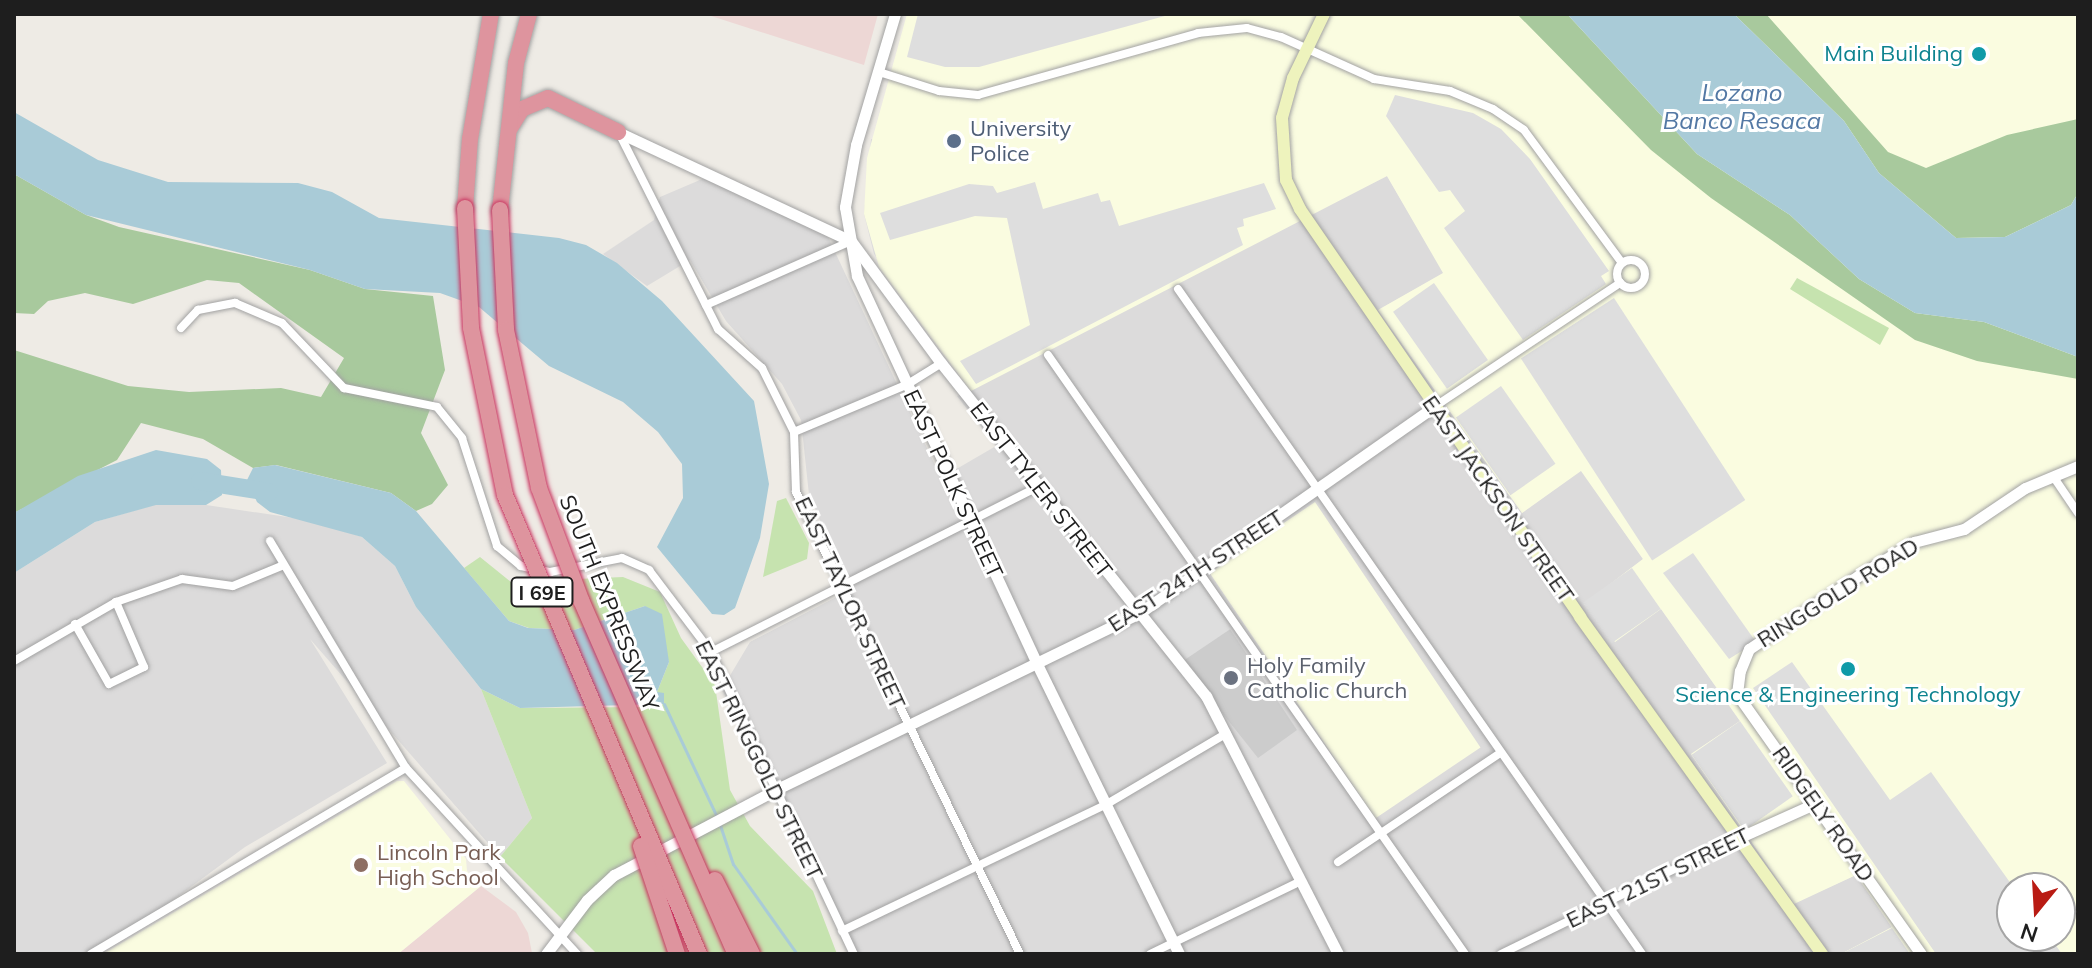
<!DOCTYPE html>
<style>
body{margin:0}
#map{position:relative;width:2092px;height:968px;overflow:hidden;background:#eeebe5;font-family:Mulish,sans-serif}
div>[style]{position:absolute}
[style*='--x']{left:calc(var(--x)*1px);top:calc(var(--y)*1px);width:calc(var(--w)*1px);rotate:calc(var(--a)*1deg)}
.residential>*{inset:0;background:#dcdbdb}
.commercial>*{inset:0;background:#edd7d5}
.education>*{inset:0;background:#fafce0;transform-origin:0 0}
.religious>*{inset:0;background:#ccc}
.grass>*{inset:0;background:#c6e3af}
.forest>*{inset:0;background:#a8c99d}
.parking>*{inset:0;background:#dedede;transform-origin:0 0}
.water>*{inset:0;background:#a9cbd7}
.stream>*{height:3px;margin:-1.5px;padding:0 1.5px;transform-origin:1.5px;border-radius:1.5px;background:#a9cbd7}
.river>*{height:18px;margin:-9px;padding:0 9px;transform-origin:9px;border-radius:9px;background:#a9cbd7}
.roads{filter:drop-shadow(0 0 2px #a2a2a2) drop-shadow(0 0 2px #a2a2a2)}
.minor>*{height:8px;margin:-4px;padding:0 4px;transform-origin:4px;border-radius:4px;background:#fff}
.minor>.ring{margin:-4px;padding:0;box-sizing:content-box;background:none;border:8px solid #fff;border-radius:50%}
.tertiary>*{height:11px;margin:-5.5px;padding:0 5.5px;transform-origin:5.5px;border-radius:5.5px;background:#fff}
.secondary>*{height:12px;margin:-6px;padding:0 6px;transform-origin:6px;border-radius:6px;background:#eef3bd}
.motorway>*{height:16px;margin:-8px;padding:0 8px;transform-origin:8px;border-radius:8px;background:#de949e}
.bridges{filter:drop-shadow(0 0 2px #c93560) drop-shadow(0 0 2px #c93560)}
.motorway-bridge>*{height:16px;margin:-8px;padding:0 8px;transform-origin:8px;border-radius:8px;background:#de949e}
.dots>*{width:22px;height:22px;translate:-50% -50%;box-sizing:border-box;border:4px solid #fff;border-radius:50%}
span{translate:-50% -50%;white-space:nowrap;text-align:center;line-height:1.15;-webkit-text-stroke:6px #fff;paint-order:stroke}
.shield-label span{padding:2px 6px;background:#fff;border:2px solid;border-radius:6px;-webkit-text-stroke-width:0}
.shield-label{font-size:20px;color:#1e1e1e;font-weight:700}
.culture-label{font-size:22px;color:#0d838f}
.right{translate:-100% -50%;text-align:right}
.service-label{font-size:22px;color:#4e5e75}
.left{translate:0 -50%;text-align:left}
.street-label{font-size:22px;color:#1e1e1e}
.worship-label{font-size:22px;color:#5b616d}
.education-label{font-size:22px;color:#785e54}
.water-label{font-size:24px;color:#5378a4;font-style:italic}
.frame{position:absolute;inset:0;border:16px solid #1e1e1e;pointer-events:none}
.north{position:absolute;left:1996px;top:872px;width:80px;height:80px;box-sizing:border-box;background:#fff;border:2px solid #a5a5a5;border-radius:50%;rotate:198deg;font-size:22px;font-weight:700;line-height:32px;text-align:center;color:#1e1e1e}
.north::after{content:'';display:block;margin:auto;width:28px;height:36px;background:#b91b13;clip-path:polygon(50% 0,100% 100%,50% 72%,0 100%)}
</style>
<div id="map">
<div class="residential">
<div style="clip-path:polygon(871px 139px,1289px 224px,1387px 176px,1444px 273px,1378px 310px,1522px 513px,1581px 470px,1643px 559px,1584px 604px,1661px 609px,1740px 721px,1691px 754px,1794px 903px,1856px 875px,1892px 928px,1841px 954px,853px 954px,722px 689px,750px 642px,850px 590px,809px 495px,801px 420px,782px 384px,726px 321px,690px 260px,647px 286px,603px 254px,654px 220px,660px 197px,707px 177px,828px 237px,941px 478px,996px 446px,957px 396px,971px 390px,874px 254px,864px 214px)"></div>
<div style="clip-path:polygon(157px 504px,206px 505px,314px 521px,362px 537px,395px 566px,416px 607px,481px 689px,532px 818px,500px 857px,310px 639px,387px 763px,245px 847px,100px 954px,14px 954px,14px 573px,95px 522px)"></div>
</div>
<div class="commercial">
<div style="clip-path:polygon(705px 14px,878px 14px,864px 65px)"></div>
<div style="clip-path:polygon(481px 886px,516px 912px,528px 933px,532px 953px,398px 954px)"></div>
</div>
<div class="education">
<div style="clip-path:polygon(evenodd,907px 14px,2078px 14px,2078px 954px,1841px 954px,1892px 927px,1856px 875px,1794px 904px,1691px 754px,1740px 721px,1661px 609px,1615px 642px,1584px 604px,1643px 559px,1581px 471px,1522px 513px,1378px 310px,1443px 273px,1387px 176px,971px 391px,879px 267px,864px 214px,867px 158px,907px 14px,2012px 888px,2060px 888px,2060px 936px,2012px 936px,2012px 888px)"></div>
<div style="left:1315px;top:502px;width:296px;height:127px;rotate:56deg"></div>
<div style="clip-path:polygon(397px 781px,404px 781px,466px 859px,467px 871px,481px 886px,398px 954px,103px 954px)"></div>
</div>
<div class="religious">
<div style="clip-path:polygon(1198px 581px,1297px 730px,1258px 758px,1147px 618px)"></div>
</div>
<div class="grass">
<div style="clip-path:polygon(1797px 278px,1889px 328px,1880px 345px,1790px 289px)"></div>
<div style="clip-path:polygon(786px 498px,809px 543px,807px 559px,763px 577px,777px 501px)"></div>
<div style="clip-path:polygon(480px 557px,511px 582px,623px 577px,660px 592px,681px 638px,715px 685px,730px 790px,750px 826px,813px 891px,837px 954px,597px 954px,500px 857px,532px 818px,481px 689px,520px 708px,654px 707px,664px 704px,657px 692px,669px 662px,645px 606px,574px 630px,529px 628px,509px 621px,464px 568px)"></div>
</div>
<div class="forest">
<div style="clip-path:polygon(1517px 14px,1567px 14px,1697px 154px,1790px 215px,1859px 279px,1915px 313px,1984px 322px,2078px 357px,2078px 379px,1977px 361px,1915px 340px,1711px 198px,1651px 150px)"></div>
<div style="clip-path:polygon(1734px 14px,1766px 14px,1888px 152px,1926px 168px,2007px 135px,2078px 119px,2078px 193px,2071px 205px,2005px 237px,1956px 238px,1879px 173px,1844px 121px)"></div>
<div style="clip-path:polygon(14px 174px,86px 215px,119px 227px,310px 270px,365px 289px,433px 296px,445px 370px,421px 433px,448px 485px,432px 504px,416px 511px,391px 493px,276px 465px,253px 468px,203px 439px,141px 423px,117px 460px,14px 513px,14px 350px,128px 386px,189px 392px,281px 388px,321px 397px,344px 358px,239px 283px,207px 280px,133px 304px,85px 293px,48px 301px,34px 314px,14px 313px)"></div>
</div>
<div class="parking">
<div style="clip-path:polygon(918px 14px,1172px 14px,979px 67px,945px 67px,907px 57px)"></div>
<div style="clip-path:polygon(1395px 95px,1473px 113px,1501px 129px,1530px 159px,1609px 271px,1601px 276px,1606px 284px,1523px 340px,1444px 228px,1465px 211px,1450px 190px,1439px 192px,1386px 116px)"></div>
<div style="clip-path:polygon(1035px 182px,1043px 209px,1098px 193px,1101px 202px,1110px 200px,1119px 226px,1264px 183px,1276px 209px,1243px 219px,1244px 226px,1237px 228px,1243px 245px,976px 384px,960px 361px,1030px 325px,1007px 218px,975px 216px,890px 240px,880px 213px,969px 184px,993px 186px,997px 193px)"></div>
<div style="left:1434px;top:283px;width:94px;height:50px;rotate:55deg"></div>
<div style="left:1614px;top:298px;width:241px;height:111px;rotate:57deg"></div>
<div style="left:1501px;top:386px;width:95px;height:55px;rotate:55deg"></div>
<div style="clip-path:polygon(1693px 553px,1756px 642px,1729px 659px,1663px 573px)"></div>
<div style="left:1632px;top:568px;width:50px;height:60px;rotate:55deg"></div>
<div style="left:1198px;top:581px;width:58px;height:63px;rotate:56deg"></div>
<div style="clip-path:polygon(1792px 662px,1890px 800px,1931px 772px,2014px 888px,2012px 936px,2049px 936px,2062px 954px,1936px 954px,1753px 688px)"></div>
<div style="left:1740px;top:721px;width:92px;height:59px;rotate:55deg"></div>
<div style="clip-path:polygon(1892px 928px,1910px 954px,1841px 954px)"></div>
</div>
<div class="water">
<div style="clip-path:polygon(1567px 14px,1734px 14px,1844px 121px,1879px 173px,1956px 238px,2005px 237px,2071px 205px,2078px 193px,2078px 357px,1984px 322px,1915px 313px,1859px 279px,1790px 215px,1697px 154px)"></div>
<div style="clip-path:polygon(14px 112px,98px 160px,168px 182px,298px 183px,332px 192px,379px 218px,559px 238px,586px 245px,617px 263px,662px 301px,754px 401px,769px 484px,760px 538px,735px 608px,724px 615px,712px 614px,657px 547px,683px 498px,682px 464px,658px 432px,623px 402px,549px 366px,479px 307px,440px 293px,365px 289px,310px 270px,86px 215px,14px 174px)"></div>
<div style="clip-path:polygon(156px 450px,207px 459px,221px 470px,222px 495px,206px 505px,156px 505px,95px 522px,14px 573px,14px 513px,78px 476px)"></div>
<div style="clip-path:polygon(275px 465px,391px 493px,416px 511px,509px 621px,528px 628px,574px 630px,645px 606px,662px 614px,669px 662px,657px 692px,664px 693px,664px 704px,520px 708px,481px 689px,416px 607px,395px 566px,362px 537px,270px 512px,257px 502px,247px 480px,253px 468px)"></div>
</div>
<div class="stream">
<div style="--x:664;--y:704;--w:125;--a:64.9"></div>
<div style="--x:720;--y:825;--w:41;--a:71.6"></div>
<div style="--x:733;--y:864;--w:110;--a:54.6"></div>
</div>
<div class="river">
<div style="--x:200;--y:481;--w:70;--a:9.1"></div>
</div>
<div class="roads">
<div class="minor">
<div style="--x:879;--y:72;--w:63;--a:17.6"></div>
<div style="--x:939;--y:91;--w:39;--a:6"></div>
<div style="--x:978;--y:95;--w:229;--a:-15.7"></div>
<div style="--x:1198;--y:33;--w:49;--a:-5.8"></div>
<div style="--x:1247;--y:28;--w:35;--a:15"></div>
<div style="--x:1281;--y:37;--w:102;--a:24.3"></div>
<div style="--x:1374;--y:79;--w:77;--a:9"></div>
<div style="--x:1450;--y:91;--w:47;--a:22.7"></div>
<div style="--x:1493;--y:109;--w:37;--a:34"></div>
<div style="--x:1524;--y:130;--w:165;--a:53.6"></div>
<div style="--x:619;--y:133;--w:220;--a:63.2"></div>
<div style="--x:718;--y:329;--w:59;--a:41.6"></div>
<div style="--x:762;--y:368;--w:72;--a:63.4"></div>
<div style="--x:794;--y:432;--w:60;--a:88.1"></div>
<div style="--x:796;--y:492;--w:513;--a:64.13"></div>
<div class="ring" style="left:1617px;top:260px;width:20px;height:20px"></div>
<div style="--x:1178;--y:289;--w:811;--a:55.09"></div>
<div style="--x:706;--y:305;--w:158;--a:-23.8"></div>
<div style="--x:181;--y:328;--w:25;--a:-47"></div>
<div style="--x:198;--y:310;--w:38;--a:-11"></div>
<div style="--x:235;--y:303;--w:51;--a:23.1"></div>
<div style="--x:282;--y:323;--w:90;--a:46.4"></div>
<div style="--x:344;--y:388;--w:95;--a:11.5"></div>
<div style="--x:437;--y:407;--w:40;--a:51"></div>
<div style="--x:462;--y:438;--w:114;--a:72"></div>
<div style="--x:497;--y:546;--w:31;--a:40"></div>
<div style="--x:521;--y:566;--w:30;--a:12"></div>
<div style="--x:550;--y:572;--w:73;--a:-11"></div>
<div style="--x:622;--y:558;--w:30;--a:24"></div>
<div style="--x:649;--y:570;--w:103;--a:52.9"></div>
<div style="--x:711;--y:652;--w:334;--a:64.7"></div>
<div style="--x:1048;--y:355;--w:730;--a:55.16"></div>
<div style="--x:1434;--y:407;--w:224;--a:-33.7"></div>
<div style="--x:794;--y:432;--w:124;--a:-22.8"></div>
<div style="--x:908;--y:384;--w:39;--a:-32"></div>
<div style="--x:2055;--y:479;--w:41;--a:55.9"></div>
<div style="--x:270;--y:541;--w:265;--a:59.1"></div>
<div style="--x:406;--y:768;--w:253;--a:47.4"></div>
<div style="--x:75;--y:624;--w:69;--a:60.5"></div>
<div style="--x:109;--y:684;--w:39;--a:-26"></div>
<div style="--x:144;--y:667;--w:71;--a:-113.3"></div>
<div style="--x:711;--y:652;--w:368;--a:-26.8"></div>
<div style="--x:14;--y:661;--w:118;--a:-30"></div>
<div style="--x:116;--y:602;--w:70;--a:-19.2"></div>
<div style="--x:182;--y:579;--w:51;--a:7.8"></div>
<div style="--x:233;--y:586;--w:55;--a:-22.4"></div>
<div style="--x:1338;--y:862;--w:195;--a:-33.9"></div>
<div style="--x:842;--y:931;--w:294;--a:-25.6"></div>
<div style="--x:1107;--y:804;--w:139;--a:-30.6"></div>
<div style="--x:91;--y:954;--w:366;--a:-30.6"></div>
<div style="--x:1150;--y:954;--w:168;--a:-25.8"></div>
<div style="--x:1501;--y:954;--w:262;--a:-26.1"></div>
</div>
<div class="tertiary">
<div style="--x:895;--y:14;--w:137;--a:106.6"></div>
<div style="--x:856;--y:145;--w:63;--a:100.1"></div>
<div style="--x:845;--y:207;--w:70;--a:80.1"></div>
<div style="--x:857;--y:276;--w:428;--a:65.1"></div>
<div style="--x:1037;--y:664;--w:323;--a:63.9"></div>
<div style="--x:618;--y:132;--w:257;--a:25.1"></div>
<div style="--x:851;--y:241;--w:152;--a:53.6"></div>
<div style="--x:941;--y:363;--w:426;--a:51.5"></div>
<div style="--x:1206;--y:696;--w:290;--a:62.9"></div>
<div style="--x:1736;--y:839;--w:88;--a:-24.2"></div>
<div style="--x:546;--y:954;--w:68;--a:-52.8"></div>
<div style="--x:587;--y:900;--w:37;--a:-43"></div>
<div style="--x:614;--y:875;--w:182;--a:-27.8"></div>
<div style="--x:775;--y:790;--w:403;--a:-25.9"></div>
<div style="--x:1138;--y:614;--w:361;--a:-35"></div>
<div style="--x:1921;--y:954;--w:319;--a:-125.3"></div>
<div style="--x:1737;--y:694;--w:23;--a:-83"></div>
<div style="--x:1740;--y:671;--w:24;--a:-68"></div>
<div style="--x:1749;--y:649;--w:131;--a:-33.8"></div>
<div style="--x:1858;--y:576;--w:66;--a:-31.3"></div>
<div style="--x:1914;--y:542;--w:52;--a:-14.6"></div>
<div style="--x:1964;--y:529;--w:73;--a:-33.9"></div>
<div style="--x:2025;--y:488;--w:57;--a:-22.5"></div>
</div>
<div class="secondary">
<div style="--x:1324;--y:14;--w:71;--a:115.8"></div>
<div style="--x:1293;--y:78;--w:41;--a:105.4"></div>
<div style="--x:1282;--y:118;--w:62;--a:86.3"></div>
<div style="--x:1286;--y:180;--w:32;--a:64"></div>
<div style="--x:1300;--y:209;--w:495;--a:55.5"></div>
<div style="--x:1580;--y:617;--w:415;--a:54.3"></div>
</div>
<div class="motorway">
<div style="--x:510;--y:128;--w:22;--a:-58"></div>
<div style="--x:522;--y:109;--w:28;--a:-23"></div>
<div style="--x:548;--y:98;--w:78;--a:25.9"></div>
<div style="--x:465;--y:208;--w:69;--a:-85.9"></div>
<div style="--x:470;--y:139;--w:127;--a:-80.5"></div>
<div style="--x:500;--y:210;--w:148;--a:-83.8"></div>
<div style="--x:516;--y:63;--w:51;--a:-75.1"></div>
</div>
</div>
<div class="bridges">
<div class="motorway-bridge">
<div style="--x:465;--y:208;--w:120;--a:87.1"></div>
<div style="--x:471;--y:328;--w:170;--a:78.5"></div>
<div style="--x:505;--y:495;--w:498;--a:67.1"></div>
<div style="--x:500;--y:210;--w:120;--a:87.1"></div>
<div style="--x:506;--y:330;--w:161;--a:78.2"></div>
<div style="--x:539;--y:488;--w:120;--a:69.4"></div>
<div style="--x:581;--y:600;--w:386;--a:66.4"></div>
<div style="--x:641;--y:846;--w:114;--a:71.6"></div>
<div style="--x:715;--y:880;--w:83;--a:63.4"></div>
</div>
</div>
<div class="dots">
<div style="left:1979px;top:54px;background:#0f9aa8"></div>
<div style="left:954px;top:141px;background:#5c6f8a"></div>
<div style="left:1848px;top:669px;background:#0f9aa8"></div>
<div style="left:1231px;top:678px;background:#6b7280"></div>
<div style="left:361px;top:865px;background:#8d6e63"></div>
</div>
<div class="shield-label">
<span style="left:542px;top:592px">I 69E</span>
</div>
<div class="culture-label">
<span class="right" style="left:1963px;top:54px">Main Building</span>
<span style="left:1848px;top:695px">Science &amp; Engineering Technology</span>
</div>
<div class="service-label">
<span class="left" style="left:970px;top:141px">University<br>Police</span>
</div>
<div class="street-label">
<span style="left:953px;top:484px;rotate:65deg">EAST POLK STREET</span>
<span style="left:1041px;top:490px;rotate:52deg">EAST TYLER STREET</span>
<span style="left:1498px;top:499px;rotate:55deg">EAST JACKSON STREET</span>
<span style="left:1196px;top:571px;rotate:-33deg">EAST 24TH STREET</span>
<span style="left:1838px;top:593px;rotate:-32deg">RINGGOLD ROAD</span>
<span style="left:609px;top:603px;rotate:68deg">SOUTH EXPRESSWAY</span>
<span style="left:850px;top:603px;rotate:65deg">EAST TAYLOR STREET</span>
<span style="left:759px;top:760px;rotate:64deg">EAST RINGGOLD STREET</span>
<span style="left:1823px;top:814px;rotate:55deg">RIDGELY ROAD</span>
<span style="left:1658px;top:878px;rotate:-26deg">EAST 21ST STREET</span>
</div>
<div class="worship-label">
<span class="left" style="left:1247px;top:678px">Holy Family<br>Catholic Church</span>
</div>
<div class="education-label">
<span class="left" style="left:377px;top:865px">Lincoln Park<br>High School</span>
</div>
<div class="water-label">
<span style="left:1742px;top:107px">Lozano<br>Banco Resaca</span>
</div>
<div class="frame"></div>
<div class="north">N</div>
</div>
